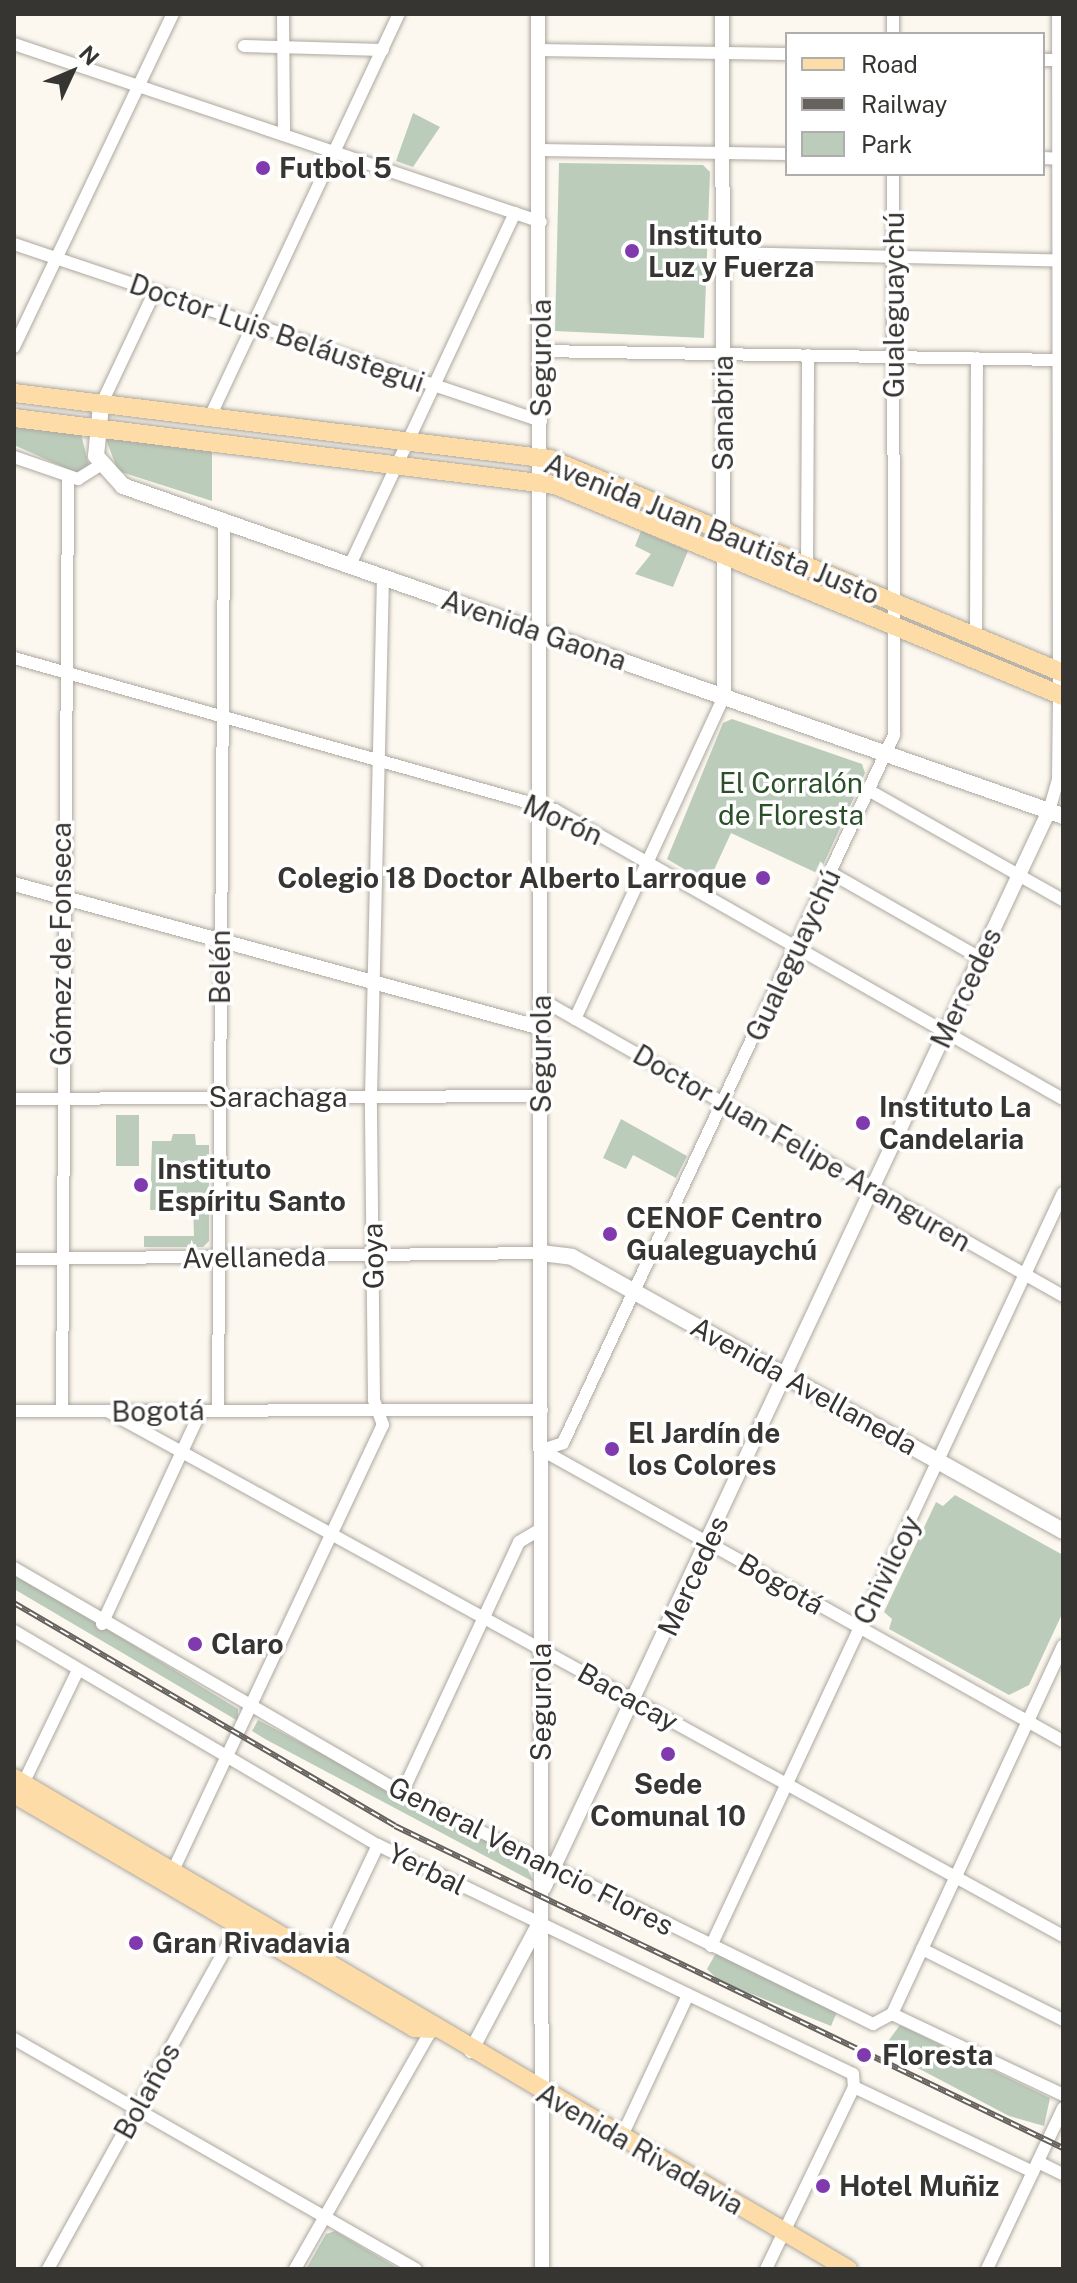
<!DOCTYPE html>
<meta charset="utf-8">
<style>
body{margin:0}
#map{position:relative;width:1077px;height:2283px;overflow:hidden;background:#fcf8ef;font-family:"Public Sans",sans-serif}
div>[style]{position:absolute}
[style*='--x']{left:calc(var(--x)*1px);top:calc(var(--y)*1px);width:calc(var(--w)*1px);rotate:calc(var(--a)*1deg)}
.green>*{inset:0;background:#bcccbb;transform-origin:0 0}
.roads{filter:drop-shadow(0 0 2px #aca8a0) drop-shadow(0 0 2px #aca8a0)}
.minor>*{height:12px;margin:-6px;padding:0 6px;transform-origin:6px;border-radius:6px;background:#fff}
.tertiary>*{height:14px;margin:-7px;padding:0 7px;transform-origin:7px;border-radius:7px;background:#fff}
.secondary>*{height:16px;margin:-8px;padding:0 8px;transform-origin:8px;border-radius:8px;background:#fff}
.primary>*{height:18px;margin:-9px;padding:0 9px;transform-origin:9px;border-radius:9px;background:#fedca7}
.rail>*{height:6px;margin-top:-3px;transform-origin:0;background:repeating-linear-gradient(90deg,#fff 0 9px,#65625e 0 18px);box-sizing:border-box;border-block:2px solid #65625e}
.dots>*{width:22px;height:22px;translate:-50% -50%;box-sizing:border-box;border:4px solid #fff;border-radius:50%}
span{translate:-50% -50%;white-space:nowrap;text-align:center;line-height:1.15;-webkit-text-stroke:7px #fff;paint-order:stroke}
.poi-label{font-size:28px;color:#373532;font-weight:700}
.left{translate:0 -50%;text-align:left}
.right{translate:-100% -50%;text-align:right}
.street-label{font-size:28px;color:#373532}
.park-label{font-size:28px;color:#2a4f29}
.frame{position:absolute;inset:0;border:16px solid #373532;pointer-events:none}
.legend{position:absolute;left:785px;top:32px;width:260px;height:144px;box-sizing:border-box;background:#fff;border:2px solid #afaead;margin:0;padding:10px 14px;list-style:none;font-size:24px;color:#373532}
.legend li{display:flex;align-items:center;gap:16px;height:40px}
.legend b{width:40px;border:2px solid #afaead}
.north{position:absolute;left:32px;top:32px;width:80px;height:80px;-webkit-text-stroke:6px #fff;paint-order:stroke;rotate:46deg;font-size:22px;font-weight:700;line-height:32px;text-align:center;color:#373532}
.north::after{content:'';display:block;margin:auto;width:28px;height:36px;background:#373532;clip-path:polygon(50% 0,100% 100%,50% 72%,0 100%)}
</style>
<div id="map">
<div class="green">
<div style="clip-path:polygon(413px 113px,440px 127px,413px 167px,396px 161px)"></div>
<div style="clip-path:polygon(559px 163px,703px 165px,710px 172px,704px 338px,555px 331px)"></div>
<div style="clip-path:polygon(14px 423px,81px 434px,89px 466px,81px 475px,14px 445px)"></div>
<div style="clip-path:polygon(105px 437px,212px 448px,212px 501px,118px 471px)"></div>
<div style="clip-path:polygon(641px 531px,688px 551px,673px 587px,635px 574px,651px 554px,635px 546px)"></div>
<div style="clip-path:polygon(732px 719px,862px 764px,865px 773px,819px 874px,731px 833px,708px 883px,667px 859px,723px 723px)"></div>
<div style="left:116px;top:1115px;width:23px;height:51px"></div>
<div style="clip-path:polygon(621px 1119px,687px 1156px,676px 1178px,633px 1155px,626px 1169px,603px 1158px)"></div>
<div style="clip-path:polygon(173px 1134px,195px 1134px,196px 1145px,209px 1145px,209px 1241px,203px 1247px,144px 1247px,144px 1236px,194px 1236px,193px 1209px,150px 1210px,152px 1141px,171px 1141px)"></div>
<div style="clip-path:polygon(955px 1495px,1063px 1555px,1063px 1612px,1029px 1685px,1009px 1695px,889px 1629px,892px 1619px,884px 1612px,936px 1502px,943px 1506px)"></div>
<div style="clip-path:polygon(14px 1572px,238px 1709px,238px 1721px,14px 1589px)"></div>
<div style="clip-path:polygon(258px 1720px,523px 1860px,534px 1882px,265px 1739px,252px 1731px)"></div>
<div style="clip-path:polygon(716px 1953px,837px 2012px,831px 2026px,719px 1981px,707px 1969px)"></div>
<div style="clip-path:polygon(900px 2025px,1050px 2098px,1044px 2126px,1009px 2116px,891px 2054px,886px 2044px)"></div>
<div style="clip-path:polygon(335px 2231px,399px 2269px,306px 2269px,326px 2234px)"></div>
</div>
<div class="roads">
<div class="minor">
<div style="--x:283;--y:14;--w:121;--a:89.5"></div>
<div style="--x:893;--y:34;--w:20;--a:-90"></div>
<div style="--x:14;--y:44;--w:556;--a:18.66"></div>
<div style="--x:244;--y:46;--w:139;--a:1.6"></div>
<div style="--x:538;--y:50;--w:249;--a:0.9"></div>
<div style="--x:1043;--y:60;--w:20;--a:0"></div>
<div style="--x:540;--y:150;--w:247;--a:0.9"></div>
<div style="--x:1043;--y:158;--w:20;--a:3"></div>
<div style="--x:14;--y:244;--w:556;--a:18.57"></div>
<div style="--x:723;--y:253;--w:340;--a:1.3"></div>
<div style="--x:14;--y:347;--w:369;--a:-64.5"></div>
<div style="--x:540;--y:351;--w:523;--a:0.99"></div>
<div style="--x:101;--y:405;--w:126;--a:-64.7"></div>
<div style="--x:209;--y:419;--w:447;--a:-64.9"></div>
<div style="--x:14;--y:457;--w:68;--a:19"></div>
<div style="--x:78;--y:479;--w:25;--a:-32"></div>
<div style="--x:807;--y:565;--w:210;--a:-89.7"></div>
<div style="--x:349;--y:567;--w:391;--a:-64.9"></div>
<div style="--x:976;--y:637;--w:279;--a:-89.8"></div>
<div style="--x:14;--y:658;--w:562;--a:15.69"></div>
<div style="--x:555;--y:810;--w:584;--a:29.64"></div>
<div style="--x:870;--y:791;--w:222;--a:29.5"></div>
<div style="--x:1049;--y:811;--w:33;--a:-74"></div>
<div style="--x:1058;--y:779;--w:84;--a:-89.3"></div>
<div style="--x:1059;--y:695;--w:681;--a:-90.08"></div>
<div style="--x:831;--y:873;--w:172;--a:29.7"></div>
<div style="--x:542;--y:1000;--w:599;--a:29.6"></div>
<div style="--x:575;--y:1019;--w:356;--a:-65.2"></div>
<div style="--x:14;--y:1099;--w:527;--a:-0.33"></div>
<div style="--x:14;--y:1259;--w:527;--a:-0.65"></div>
<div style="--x:218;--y:1410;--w:887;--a:-89.61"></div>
<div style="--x:14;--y:1411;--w:528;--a:-0.11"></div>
<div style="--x:62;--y:1411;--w:935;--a:-89.63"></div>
<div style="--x:109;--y:1412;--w:1088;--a:28.78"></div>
<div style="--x:542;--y:1450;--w:22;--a:-18"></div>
<div style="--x:563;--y:1443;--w:782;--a:-64.94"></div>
<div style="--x:894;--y:735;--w:561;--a:-90.1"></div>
<div style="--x:542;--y:1450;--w:597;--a:29.19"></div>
<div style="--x:14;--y:1568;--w:449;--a:30.1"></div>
<div style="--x:402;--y:1793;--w:525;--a:26.13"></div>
<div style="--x:873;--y:2024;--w:21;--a:-28"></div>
<div style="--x:892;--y:2014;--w:406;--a:-65.1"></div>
<div style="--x:102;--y:1624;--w:235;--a:-65.1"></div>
<div style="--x:14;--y:1631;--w:422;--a:30.5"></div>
<div style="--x:378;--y:1845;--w:527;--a:25.74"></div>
<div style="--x:853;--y:2074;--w:13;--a:86"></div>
<div style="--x:854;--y:2087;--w:202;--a:115.8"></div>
<div style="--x:20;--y:1790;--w:131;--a:-64.2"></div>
<div style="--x:402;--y:1793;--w:277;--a:-65"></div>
<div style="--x:519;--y:1542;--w:26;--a:-31"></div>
<div style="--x:170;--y:1877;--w:500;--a:-64.8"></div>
<div style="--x:383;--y:1425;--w:27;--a:-110"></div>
<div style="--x:374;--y:1400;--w:303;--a:-90.6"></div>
<div style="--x:371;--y:1097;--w:519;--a:-88.68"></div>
<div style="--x:711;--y:1946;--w:831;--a:-64.95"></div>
<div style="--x:922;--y:1949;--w:158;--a:26.7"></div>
<div style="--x:321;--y:1965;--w:133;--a:-64.6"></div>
<div style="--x:892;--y:2014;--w:189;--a:25.3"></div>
<div style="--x:14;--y:2039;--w:463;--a:29.8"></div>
<div style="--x:854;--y:2087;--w:198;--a:25.4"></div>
<div style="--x:621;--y:2138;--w:158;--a:-64.9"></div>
<div style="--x:1038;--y:2162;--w:28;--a:26"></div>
<div style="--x:48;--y:2269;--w:397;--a:-61"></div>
<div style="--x:295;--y:2269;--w:276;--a:-60.3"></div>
<div style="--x:987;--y:2269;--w:178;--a:-64.7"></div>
</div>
<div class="tertiary">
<div style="--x:538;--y:14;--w:2255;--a:89.9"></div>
<div style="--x:722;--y:14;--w:682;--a:89.83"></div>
<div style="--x:14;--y:884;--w:546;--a:15.28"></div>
<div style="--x:544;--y:1888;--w:1190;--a:-64.88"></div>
<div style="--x:471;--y:2051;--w:145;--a:-62"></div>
</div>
<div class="secondary">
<div style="--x:101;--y:405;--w:51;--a:95.6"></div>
<div style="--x:96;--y:456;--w:40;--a:48"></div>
<div style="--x:123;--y:486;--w:996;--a:19.34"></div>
<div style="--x:541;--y:1253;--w:31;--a:7"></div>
<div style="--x:572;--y:1257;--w:562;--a:29.16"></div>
</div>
<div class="primary">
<div style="--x:14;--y:393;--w:540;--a:7.02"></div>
<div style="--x:550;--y:459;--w:556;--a:22.64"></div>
<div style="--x:14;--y:418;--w:545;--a:7.06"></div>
<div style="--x:555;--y:485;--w:550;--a:22.56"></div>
<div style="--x:14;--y:1778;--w:968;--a:30.49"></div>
<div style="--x:14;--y:1794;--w:463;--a:30.3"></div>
<div style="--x:414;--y:2028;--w:18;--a:3"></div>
</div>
</div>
<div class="rail">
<div style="--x:14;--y:1603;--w:441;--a:30.3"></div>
<div style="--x:395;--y:1826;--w:742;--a:25.74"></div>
</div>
<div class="dots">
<div style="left:263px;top:168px;background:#803aad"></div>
<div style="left:632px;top:251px;background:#803aad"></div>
<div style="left:763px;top:878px;background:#803aad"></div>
<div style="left:863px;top:1123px;background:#803aad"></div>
<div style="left:141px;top:1185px;background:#803aad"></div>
<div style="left:610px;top:1234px;background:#803aad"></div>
<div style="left:612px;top:1449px;background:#803aad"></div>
<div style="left:195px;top:1644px;background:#803aad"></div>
<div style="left:668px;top:1754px;background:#803aad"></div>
<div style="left:136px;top:1943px;background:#803aad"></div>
<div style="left:864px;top:2055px;background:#803aad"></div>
<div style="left:823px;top:2186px;background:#803aad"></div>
</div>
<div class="poi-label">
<span class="left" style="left:279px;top:168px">Futbol 5</span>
<span class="left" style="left:648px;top:251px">Instituto<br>Luz y Fuerza</span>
<span class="right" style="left:747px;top:878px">Colegio 18 Doctor Alberto Larroque</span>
<span class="left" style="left:879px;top:1123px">Instituto La<br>Candelaria</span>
<span class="left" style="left:157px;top:1185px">Instituto<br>Espíritu Santo</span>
<span class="left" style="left:626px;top:1234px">CENOF Centro<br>Gualeguaychú</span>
<span class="left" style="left:628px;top:1449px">El Jardín de<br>los Colores</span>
<span class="left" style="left:211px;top:1644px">Claro</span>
<span style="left:668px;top:1800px">Sede<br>Comunal 10</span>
<span class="left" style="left:152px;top:1943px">Gran Rivadavia</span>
<span class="left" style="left:882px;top:2055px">Floresta</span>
<span class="left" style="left:839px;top:2186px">Hotel Muñiz</span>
</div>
<div class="street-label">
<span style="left:894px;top:305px;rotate:-90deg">Gualeguaychú</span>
<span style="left:277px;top:333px;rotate:19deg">Doctor Luis Beláustegui</span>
<span style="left:541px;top:358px;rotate:-90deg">Segurola</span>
<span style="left:723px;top:413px;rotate:-90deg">Sanabria</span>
<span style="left:712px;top:529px;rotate:22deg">Avenida Juan Bautista Justo</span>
<span style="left:534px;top:630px;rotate:19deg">Avenida Gaona</span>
<span style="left:563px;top:820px;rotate:24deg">Morón</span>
<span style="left:61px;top:944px;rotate:-90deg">Gómez de Fonseca</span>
<span style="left:793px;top:955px;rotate:-65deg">Gualeguaychú</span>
<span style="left:220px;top:967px;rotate:-90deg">Belén</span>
<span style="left:966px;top:988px;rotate:-65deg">Mercedes</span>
<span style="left:541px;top:1054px;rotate:-90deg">Segurola</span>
<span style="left:278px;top:1097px">Sarachaga</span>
<span style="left:802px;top:1148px;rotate:30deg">Doctor Juan Felipe Aranguren</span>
<span style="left:373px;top:1256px;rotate:-91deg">Goya</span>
<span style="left:254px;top:1257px;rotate:-1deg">Avellaneda</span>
<span style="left:804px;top:1386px;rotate:29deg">Avenida Avellaneda</span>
<span style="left:158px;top:1411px;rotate:-1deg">Bogotá</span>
<span style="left:887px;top:1570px;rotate:-64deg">Chivilcoy</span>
<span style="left:693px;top:1576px;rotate:-65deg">Mercedes</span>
<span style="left:781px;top:1584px;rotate:30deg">Bogotá</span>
<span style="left:628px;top:1697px;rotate:29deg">Bacacay</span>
<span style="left:541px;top:1702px;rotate:-90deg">Segurola</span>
<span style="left:531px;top:1856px;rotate:27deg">General Venancio Flores</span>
<span style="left:427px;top:1869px;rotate:26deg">Yerbal</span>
<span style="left:147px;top:2091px;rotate:-61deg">Bolaños</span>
<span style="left:640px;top:2149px;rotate:30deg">Avenida Rivadavia</span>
</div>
<div class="park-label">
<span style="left:791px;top:799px">El Corralón<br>de Floresta</span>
</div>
<div class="frame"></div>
<ul class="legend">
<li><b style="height:10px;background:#fedca7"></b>Road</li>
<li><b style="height:10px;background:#65625e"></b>Railway</li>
<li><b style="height:22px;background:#bcccbb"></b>Park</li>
</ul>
<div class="north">N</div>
</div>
